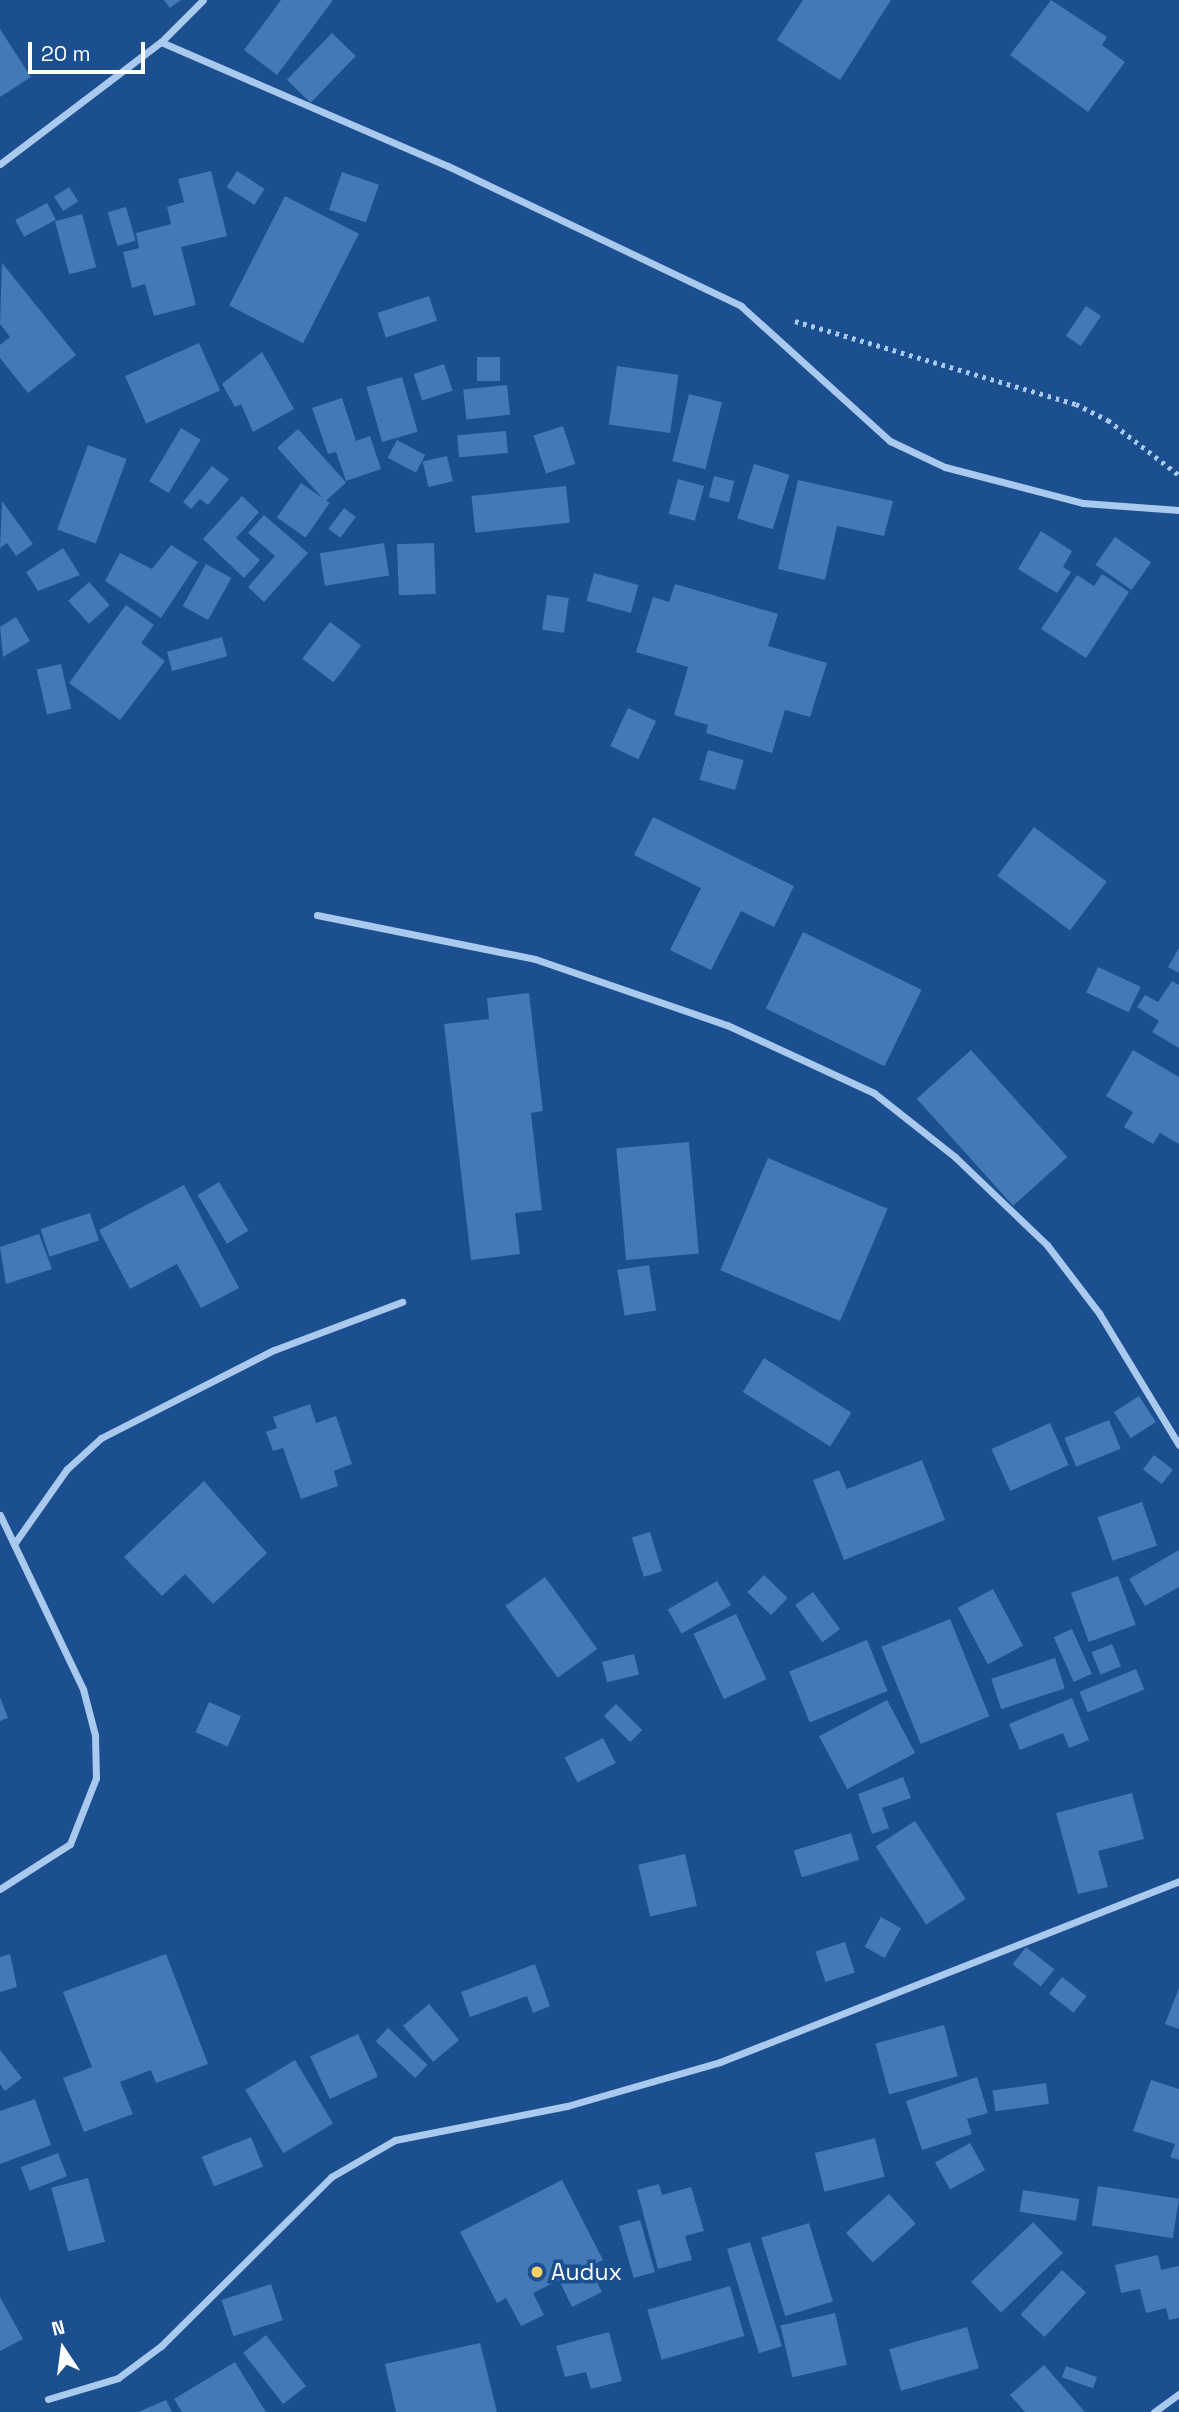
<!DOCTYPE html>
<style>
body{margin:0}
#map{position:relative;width:1179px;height:2412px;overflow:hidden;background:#1b4f8f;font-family:"Space Grotesk",sans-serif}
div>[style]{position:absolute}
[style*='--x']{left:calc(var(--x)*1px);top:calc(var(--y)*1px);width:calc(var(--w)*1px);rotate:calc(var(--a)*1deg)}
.building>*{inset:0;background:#4478b7;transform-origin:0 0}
.path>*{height:4.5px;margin-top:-2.25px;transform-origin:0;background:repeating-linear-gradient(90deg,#a9c9ee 0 3.5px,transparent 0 8.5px)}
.minor>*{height:7px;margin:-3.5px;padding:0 3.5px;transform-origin:3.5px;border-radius:3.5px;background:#a9c9ee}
.dots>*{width:19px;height:19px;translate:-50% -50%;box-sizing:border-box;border:4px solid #1b4f8f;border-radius:50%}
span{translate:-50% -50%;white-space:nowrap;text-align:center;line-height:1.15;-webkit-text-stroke:7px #1b4f8f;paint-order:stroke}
.poi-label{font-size:23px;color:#fff}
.left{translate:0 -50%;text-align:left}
.north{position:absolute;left:28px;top:2314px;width:70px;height:70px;-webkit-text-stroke:5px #1b4f8f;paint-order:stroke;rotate:347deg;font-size:19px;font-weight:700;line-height:28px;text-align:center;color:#fff}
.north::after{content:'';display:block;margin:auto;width:24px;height:32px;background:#fff;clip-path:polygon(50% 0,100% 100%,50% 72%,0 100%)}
.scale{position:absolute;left:28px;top:42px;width:117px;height:32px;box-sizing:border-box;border:4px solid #fff;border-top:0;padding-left:9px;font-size:21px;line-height:24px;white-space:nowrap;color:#fff;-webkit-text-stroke:5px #1b4f8f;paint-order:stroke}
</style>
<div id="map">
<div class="building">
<div style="clip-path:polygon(164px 0,181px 0,170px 8px)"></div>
<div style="clip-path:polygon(281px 0,333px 0,277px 75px,244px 50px)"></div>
<div style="clip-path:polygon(803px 0,891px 0,840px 80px,777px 40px)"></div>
<div style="clip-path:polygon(1051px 0,1107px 37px,1102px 45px,1125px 62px,1088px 112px,1010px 55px)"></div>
<div style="clip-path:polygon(0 29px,31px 77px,0 97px)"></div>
<div style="left:332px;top:33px;width:33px;height:65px;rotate:44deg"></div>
<div style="clip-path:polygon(211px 171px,227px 236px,181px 247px,196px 305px,154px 316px,145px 284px,132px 288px,123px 252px,139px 248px,136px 233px,171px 224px,167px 207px,184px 202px,178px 179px)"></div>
<div style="left:237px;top:171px;width:33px;height:19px;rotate:33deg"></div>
<div style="left:342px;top:172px;width:39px;height:40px;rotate:19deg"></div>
<div style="left:69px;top:187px;width:17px;height:18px;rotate:57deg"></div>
<div style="left:285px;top:196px;width:83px;height:123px;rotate:27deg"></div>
<div style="left:47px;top:203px;width:19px;height:36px;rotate:62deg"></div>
<div style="left:126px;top:207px;width:35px;height:19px;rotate:74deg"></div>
<div style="left:82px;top:214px;width:55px;height:28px;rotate:75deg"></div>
<div style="clip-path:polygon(2px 263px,76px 355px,28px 393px,0 358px,0 345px,10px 337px,0 324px)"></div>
<div style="left:429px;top:296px;width:26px;height:54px;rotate:72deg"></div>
<div style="left:1086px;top:306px;width:18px;height:36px;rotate:34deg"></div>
<div style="left:199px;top:343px;width:52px;height:81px;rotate:66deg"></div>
<div style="clip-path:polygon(262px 352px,294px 409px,253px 432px,241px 404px,235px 407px,222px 384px)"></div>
<div style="left:477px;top:357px;width:23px;height:24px"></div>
<div style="left:444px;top:364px;width:28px;height:32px;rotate:72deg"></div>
<div style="left:617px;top:366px;width:62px;height:59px;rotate:8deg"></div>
<div style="left:402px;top:377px;width:57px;height:37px;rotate:74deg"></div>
<div style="left:507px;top:385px;width:30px;height:44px;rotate:84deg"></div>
<div style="left:689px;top:394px;width:34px;height:69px;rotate:14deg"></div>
<div style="clip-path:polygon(342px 398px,356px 441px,370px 436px,381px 469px,346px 481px,336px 452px,328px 454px,312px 408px)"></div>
<div style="left:563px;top:426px;width:40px;height:31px;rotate:72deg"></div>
<div style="left:181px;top:428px;width:23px;height:62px;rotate:31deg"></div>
<div style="left:298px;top:429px;width:72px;height:28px;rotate:48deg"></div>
<div style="left:506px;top:431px;width:22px;height:49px;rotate:85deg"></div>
<div style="left:397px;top:440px;width:32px;height:20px;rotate:28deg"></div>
<div style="left:88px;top:445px;width:41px;height:90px;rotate:20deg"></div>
<div style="left:447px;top:456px;width:26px;height:25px;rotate:77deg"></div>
<div style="left:754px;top:464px;width:37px;height:57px;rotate:17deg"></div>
<div style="clip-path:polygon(212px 466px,229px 479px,208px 505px,200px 499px,191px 509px,183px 502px)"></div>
<div style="left:714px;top:476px;width:21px;height:22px;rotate:14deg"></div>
<div style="left:678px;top:479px;width:27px;height:36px;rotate:15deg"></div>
<div style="clip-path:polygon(798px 480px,893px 501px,884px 536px,837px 526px,825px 580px,778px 569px)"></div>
<div style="left:301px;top:483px;width:35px;height:42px;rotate:35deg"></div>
<div style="left:566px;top:486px;width:37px;height:95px;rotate:84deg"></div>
<div style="clip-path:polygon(242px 496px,259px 512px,236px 538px,260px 560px,244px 578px,203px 539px)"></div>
<div style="clip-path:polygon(2px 501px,33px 544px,16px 556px,7px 543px,0 548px)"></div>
<div style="left:344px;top:508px;width:15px;height:26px;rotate:37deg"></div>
<div style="clip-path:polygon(264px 515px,308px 553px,264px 602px,248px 587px,275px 556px,248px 533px)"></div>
<div style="clip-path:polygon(1041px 531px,1072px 551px,1063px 567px,1071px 572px,1057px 593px,1018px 569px)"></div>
<div style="left:1115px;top:537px;width:44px;height:34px;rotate:35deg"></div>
<div style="left:384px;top:543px;width:33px;height:65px;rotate:81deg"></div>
<div style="left:434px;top:543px;width:51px;height:37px;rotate:88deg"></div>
<div style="clip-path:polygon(171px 545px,198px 562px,161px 618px,105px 581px,120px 553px,152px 569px)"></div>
<div style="clip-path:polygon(63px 548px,80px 575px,38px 591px,26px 572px)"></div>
<div style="left:206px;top:564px;width:29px;height:48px;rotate:29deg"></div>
<div style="left:594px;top:573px;width:46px;height:29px;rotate:15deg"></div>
<div style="clip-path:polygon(1102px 574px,1129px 592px,1086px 658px,1041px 629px,1077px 575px,1094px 586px)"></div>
<div style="left:89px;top:582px;width:31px;height:28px;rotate:48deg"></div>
<div style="clip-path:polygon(675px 584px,778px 614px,768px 646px,827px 663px,810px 717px,785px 710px,772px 753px,706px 733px,708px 725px,674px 715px,688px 667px,636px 652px,653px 597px,669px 602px)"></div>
<div style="left:547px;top:595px;width:22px;height:35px;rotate:8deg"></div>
<div style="clip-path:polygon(126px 605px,154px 625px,141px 643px,165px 661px,120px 720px,69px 683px)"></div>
<div style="clip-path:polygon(16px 617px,30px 641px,3px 657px,0 627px)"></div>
<div style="left:330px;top:622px;width:39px;height:46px;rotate:37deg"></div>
<div style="left:222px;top:637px;width:20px;height:57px;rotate:75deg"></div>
<div style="left:61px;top:664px;width:46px;height:25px;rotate:77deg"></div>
<div style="left:628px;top:708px;width:31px;height:42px;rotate:25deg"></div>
<div style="left:708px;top:750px;width:37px;height:31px;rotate:16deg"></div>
<div style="clip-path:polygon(653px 817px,794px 886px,774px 927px,741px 911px,711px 970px,670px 950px,701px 888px,634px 855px)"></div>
<div style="left:1034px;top:827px;width:91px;height:61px;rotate:37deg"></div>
<div style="left:803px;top:932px;width:132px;height:85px;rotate:26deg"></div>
<div style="clip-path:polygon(1179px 948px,1179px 973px,1168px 967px)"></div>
<div style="left:1098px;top:967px;width:47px;height:28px;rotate:25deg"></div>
<div style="clip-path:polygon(1172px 981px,1179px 985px,1179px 1048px,1152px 1032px,1159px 1021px,1137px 1007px,1145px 995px,1158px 1002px)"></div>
<div style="clip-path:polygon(529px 993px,543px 1111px,531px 1113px,542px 1210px,515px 1213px,520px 1254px,471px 1260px,444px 1024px,489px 1019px,487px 998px)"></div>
<div style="left:971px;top:1050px;width:144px;height:73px;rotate:48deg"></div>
<div style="clip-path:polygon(1133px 1050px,1179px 1077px,1179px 1144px,1160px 1133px,1153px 1144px,1124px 1127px,1133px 1112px,1106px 1096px)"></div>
<div style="left:689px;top:1142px;width:112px;height:73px;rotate:85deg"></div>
<div style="left:768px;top:1158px;width:130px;height:122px;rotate:23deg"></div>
<div style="left:219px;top:1182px;width:57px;height:25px;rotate:59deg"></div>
<div style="clip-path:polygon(184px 1185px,239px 1288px,201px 1308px,177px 1264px,130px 1289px,99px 1230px)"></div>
<div style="left:90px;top:1213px;width:29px;height:52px;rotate:72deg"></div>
<div style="clip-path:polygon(39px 1234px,52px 1269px,6px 1284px,0 1247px)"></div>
<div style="left:649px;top:1265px;width:46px;height:32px;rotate:81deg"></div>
<div style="left:764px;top:1358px;width:103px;height:40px;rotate:32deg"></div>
<div style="left:1139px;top:1396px;width:31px;height:30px;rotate:57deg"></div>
<div style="clip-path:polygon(310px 1404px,316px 1423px,336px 1416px,352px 1464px,334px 1471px,338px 1486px,301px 1499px,283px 1448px,273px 1451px,266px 1432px,277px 1428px,273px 1417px)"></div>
<div style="left:1109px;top:1420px;width:31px;height:48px;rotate:68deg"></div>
<div style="left:1050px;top:1423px;width:46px;height:64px;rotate:66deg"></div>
<div style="left:1154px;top:1455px;width:24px;height:18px;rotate:38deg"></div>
<div style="clip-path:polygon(922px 1460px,945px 1520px,844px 1560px,813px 1480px,839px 1470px,847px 1489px)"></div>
<div style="clip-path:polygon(204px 1481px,267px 1553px,213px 1604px,185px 1574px,162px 1596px,124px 1557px)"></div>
<div style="left:1142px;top:1502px;width:46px;height:47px;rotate:71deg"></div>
<div style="left:650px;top:1532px;width:41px;height:19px;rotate:73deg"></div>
<div style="clip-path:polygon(1179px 1550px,1179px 1587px,1145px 1606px,1129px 1579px)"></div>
<div style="left:764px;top:1575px;width:33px;height:24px;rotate:44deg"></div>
<div style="left:1118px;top:1576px;width:52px;height:50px;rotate:70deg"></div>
<div style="left:545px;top:1577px;width:89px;height:49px;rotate:54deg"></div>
<div style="left:717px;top:1581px;width:28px;height:57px;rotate:60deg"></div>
<div style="left:993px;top:1589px;width:64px;height:40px;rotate:62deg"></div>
<div style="left:813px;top:1592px;width:46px;height:22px;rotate:54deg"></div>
<div style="left:736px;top:1614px;width:72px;height:47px;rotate:65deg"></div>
<div style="left:950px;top:1619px;width:105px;height:74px;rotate:68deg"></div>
<div style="left:1072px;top:1629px;width:49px;height:20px;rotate:66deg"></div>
<div style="left:867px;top:1640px;width:55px;height:84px;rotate:68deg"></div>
<div style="left:1112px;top:1644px;width:24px;height:22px;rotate:68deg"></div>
<div style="left:634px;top:1654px;width:21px;height:33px;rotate:76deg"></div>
<div style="left:1055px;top:1658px;width:32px;height:67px;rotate:72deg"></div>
<div style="left:1136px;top:1669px;width:22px;height:61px;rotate:68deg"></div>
<div style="clip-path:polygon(0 1697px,8px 1718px,0 1721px)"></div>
<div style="clip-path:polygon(1072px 1698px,1089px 1740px,1069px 1748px,1063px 1733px,1020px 1750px,1009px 1724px)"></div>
<div style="left:887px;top:1700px;width:60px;height:77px;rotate:62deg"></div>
<div style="left:209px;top:1702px;width:35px;height:33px;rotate:24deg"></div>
<div style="left:616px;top:1704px;width:37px;height:17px;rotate:45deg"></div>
<div style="left:603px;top:1738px;width:28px;height:43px;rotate:63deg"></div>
<div style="clip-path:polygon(903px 1777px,911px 1798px,882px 1808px,889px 1828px,872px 1834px,858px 1794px)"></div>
<div style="clip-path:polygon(1132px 1793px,1144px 1839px,1098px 1851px,1108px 1887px,1078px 1894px,1056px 1813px)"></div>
<div style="left:915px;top:1821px;width:93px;height:47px;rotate:57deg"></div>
<div style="left:851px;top:1833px;width:28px;height:60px;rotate:73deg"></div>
<div style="left:685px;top:1854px;width:53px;height:48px;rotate:77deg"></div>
<div style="left:881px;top:1917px;width:23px;height:34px;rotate:29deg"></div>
<div style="left:845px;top:1942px;width:32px;height:31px;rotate:72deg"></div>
<div style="left:1026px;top:1947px;width:36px;height:22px;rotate:38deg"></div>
<div style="clip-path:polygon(10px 1954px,17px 1987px,0 1992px,0 1957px)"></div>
<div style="clip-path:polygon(166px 1954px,208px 2064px,156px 2083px,151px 2070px,120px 2082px,133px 2114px,84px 2132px,63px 2078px,92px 2067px,63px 1992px)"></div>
<div style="clip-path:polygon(535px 1964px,550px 2006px,533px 2013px,527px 1996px,470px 2017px,461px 1992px)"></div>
<div style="left:1062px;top:1977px;width:31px;height:21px;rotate:38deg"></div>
<div style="clip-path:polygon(1179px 1988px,1179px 2029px,1165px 2024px)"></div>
<div style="left:429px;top:2004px;width:47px;height:34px;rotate:50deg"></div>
<div style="left:944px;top:2025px;width:53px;height:71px;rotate:75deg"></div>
<div style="left:388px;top:2028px;width:54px;height:18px;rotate:43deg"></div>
<div style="left:358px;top:2034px;width:47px;height:53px;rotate:65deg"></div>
<div style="clip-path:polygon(0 2050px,22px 2078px,5px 2091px,0 2084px)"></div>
<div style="left:295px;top:2060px;width:74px;height:58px;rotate:59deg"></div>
<div style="clip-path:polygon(977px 2077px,988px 2113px,967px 2119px,972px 2134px,922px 2150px,906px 2101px)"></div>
<div style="clip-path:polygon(1151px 2080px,1179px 2089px,1179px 2160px,1170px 2157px,1175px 2144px,1133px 2131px)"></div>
<div style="left:1046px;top:2083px;width:21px;height:54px;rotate:82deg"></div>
<div style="clip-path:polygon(35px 2099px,51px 2145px,0 2164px,0 2111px)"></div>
<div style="left:251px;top:2137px;width:32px;height:53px;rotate:68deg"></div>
<div style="left:875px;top:2138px;width:40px;height:62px;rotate:76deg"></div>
<div style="left:970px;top:2143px;width:31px;height:40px;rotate:61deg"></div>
<div style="left:58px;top:2153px;width:25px;height:40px;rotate:69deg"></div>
<div style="left:88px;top:2178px;width:66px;height:38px;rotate:75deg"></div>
<div style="clip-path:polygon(562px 2180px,603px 2260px,589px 2267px,602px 2292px,572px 2307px,559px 2280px,533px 2293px,544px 2315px,521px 2326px,506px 2298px,497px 2303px,460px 2232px)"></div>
<div style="clip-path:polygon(659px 2184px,662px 2195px,691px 2187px,704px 2231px,685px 2236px,692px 2260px,658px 2269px,637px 2190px)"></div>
<div style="left:1098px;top:2186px;width:82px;height:40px;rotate:9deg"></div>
<div style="left:1023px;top:2190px;width:57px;height:22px;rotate:9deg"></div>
<div style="left:889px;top:2194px;width:40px;height:58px;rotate:48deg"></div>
<div style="left:640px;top:2220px;width:54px;height:22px;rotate:74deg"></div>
<div style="left:1033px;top:2222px;width:43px;height:86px;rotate:46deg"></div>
<div style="left:809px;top:2223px;width:82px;height:50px;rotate:73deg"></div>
<div style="left:750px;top:2242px;width:109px;height:24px;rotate:73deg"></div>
<div style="clip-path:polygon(1158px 2255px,1161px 2270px,1179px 2266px,1179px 2318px,1169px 2320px,1166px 2308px,1146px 2313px,1140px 2289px,1121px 2293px,1115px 2265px)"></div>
<div style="left:1062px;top:2270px;width:33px;height:61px;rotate:43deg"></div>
<div style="left:271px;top:2284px;width:38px;height:52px;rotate:72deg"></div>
<div style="left:730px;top:2286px;width:52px;height:86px;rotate:74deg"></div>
<div style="clip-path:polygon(0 2297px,23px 2339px,0 2351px)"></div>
<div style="left:835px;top:2313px;width:53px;height:56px;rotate:77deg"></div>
<div style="left:967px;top:2327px;width:43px;height:81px;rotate:74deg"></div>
<div style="clip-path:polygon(609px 2332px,622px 2381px,591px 2389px,586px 2372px,565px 2377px,556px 2346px)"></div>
<div style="left:266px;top:2335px;width:65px;height:29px;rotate:52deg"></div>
<div style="clip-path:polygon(480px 2343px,497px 2412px,396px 2412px,385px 2364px)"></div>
<div style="clip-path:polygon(235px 2362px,266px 2412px,182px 2412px,174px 2399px)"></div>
<div style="clip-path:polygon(1044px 2365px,1085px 2412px,1025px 2412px,1010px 2395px)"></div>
<div style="left:1066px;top:2366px;width:33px;height:12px;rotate:20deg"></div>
<div style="clip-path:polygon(166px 2400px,172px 2412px,138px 2412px)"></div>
</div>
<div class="path">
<div style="--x:795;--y:321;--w:293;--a:16.5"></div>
<div style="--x:1076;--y:404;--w:36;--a:27"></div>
<div style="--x:1108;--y:420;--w:90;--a:37.8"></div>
</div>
<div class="minor">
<div style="--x:161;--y:42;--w:313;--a:23.4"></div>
<div style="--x:448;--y:166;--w:325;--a:25.5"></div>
<div style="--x:741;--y:306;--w:201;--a:42.2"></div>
<div style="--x:890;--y:441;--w:61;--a:25.3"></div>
<div style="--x:945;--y:467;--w:143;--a:14.6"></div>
<div style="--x:1083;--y:503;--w:96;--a:4.2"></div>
<div style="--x:0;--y:164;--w:202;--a:-37.2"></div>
<div style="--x:161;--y:42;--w:59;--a:-45"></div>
<div style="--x:317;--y:915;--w:222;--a:11.4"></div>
<div style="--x:535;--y:959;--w:203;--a:19"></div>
<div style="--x:727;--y:1025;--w:162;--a:24.8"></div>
<div style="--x:874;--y:1093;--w:103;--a:38.3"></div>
<div style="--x:955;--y:1157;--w:127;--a:43.7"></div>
<div style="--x:1047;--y:1245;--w:86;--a:52.6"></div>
<div style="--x:1099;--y:1313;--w:154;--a:58.8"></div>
<div style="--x:0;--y:1515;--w:193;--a:64.5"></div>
<div style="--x:83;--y:1689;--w:48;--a:75.4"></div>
<div style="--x:95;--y:1735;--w:43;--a:88.7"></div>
<div style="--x:96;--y:1778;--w:71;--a:111.5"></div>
<div style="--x:70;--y:1844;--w:83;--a:147.3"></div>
<div style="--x:14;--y:1544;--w:92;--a:-54.8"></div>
<div style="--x:67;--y:1469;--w:46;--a:-42.4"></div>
<div style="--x:101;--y:1438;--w:194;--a:-27"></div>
<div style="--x:274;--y:1350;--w:137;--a:-20.6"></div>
<div style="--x:48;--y:2399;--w:73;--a:-16.7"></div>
<div style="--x:118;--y:2378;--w:54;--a:-36.7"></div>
<div style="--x:161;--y:2346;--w:240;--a:-44.8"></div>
<div style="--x:331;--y:2177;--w:74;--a:-30"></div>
<div style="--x:395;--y:2140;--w:175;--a:-11.2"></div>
<div style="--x:567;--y:2106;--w:159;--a:-16"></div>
<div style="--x:720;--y:2062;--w:493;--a:-21.5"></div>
<div style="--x:1154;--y:2412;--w:31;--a:-36"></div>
</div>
<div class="dots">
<div style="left:537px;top:2272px;background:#ffd166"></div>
</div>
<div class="poi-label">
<span class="left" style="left:551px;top:2272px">Audux</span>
</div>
<div class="north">N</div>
<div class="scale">20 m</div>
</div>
